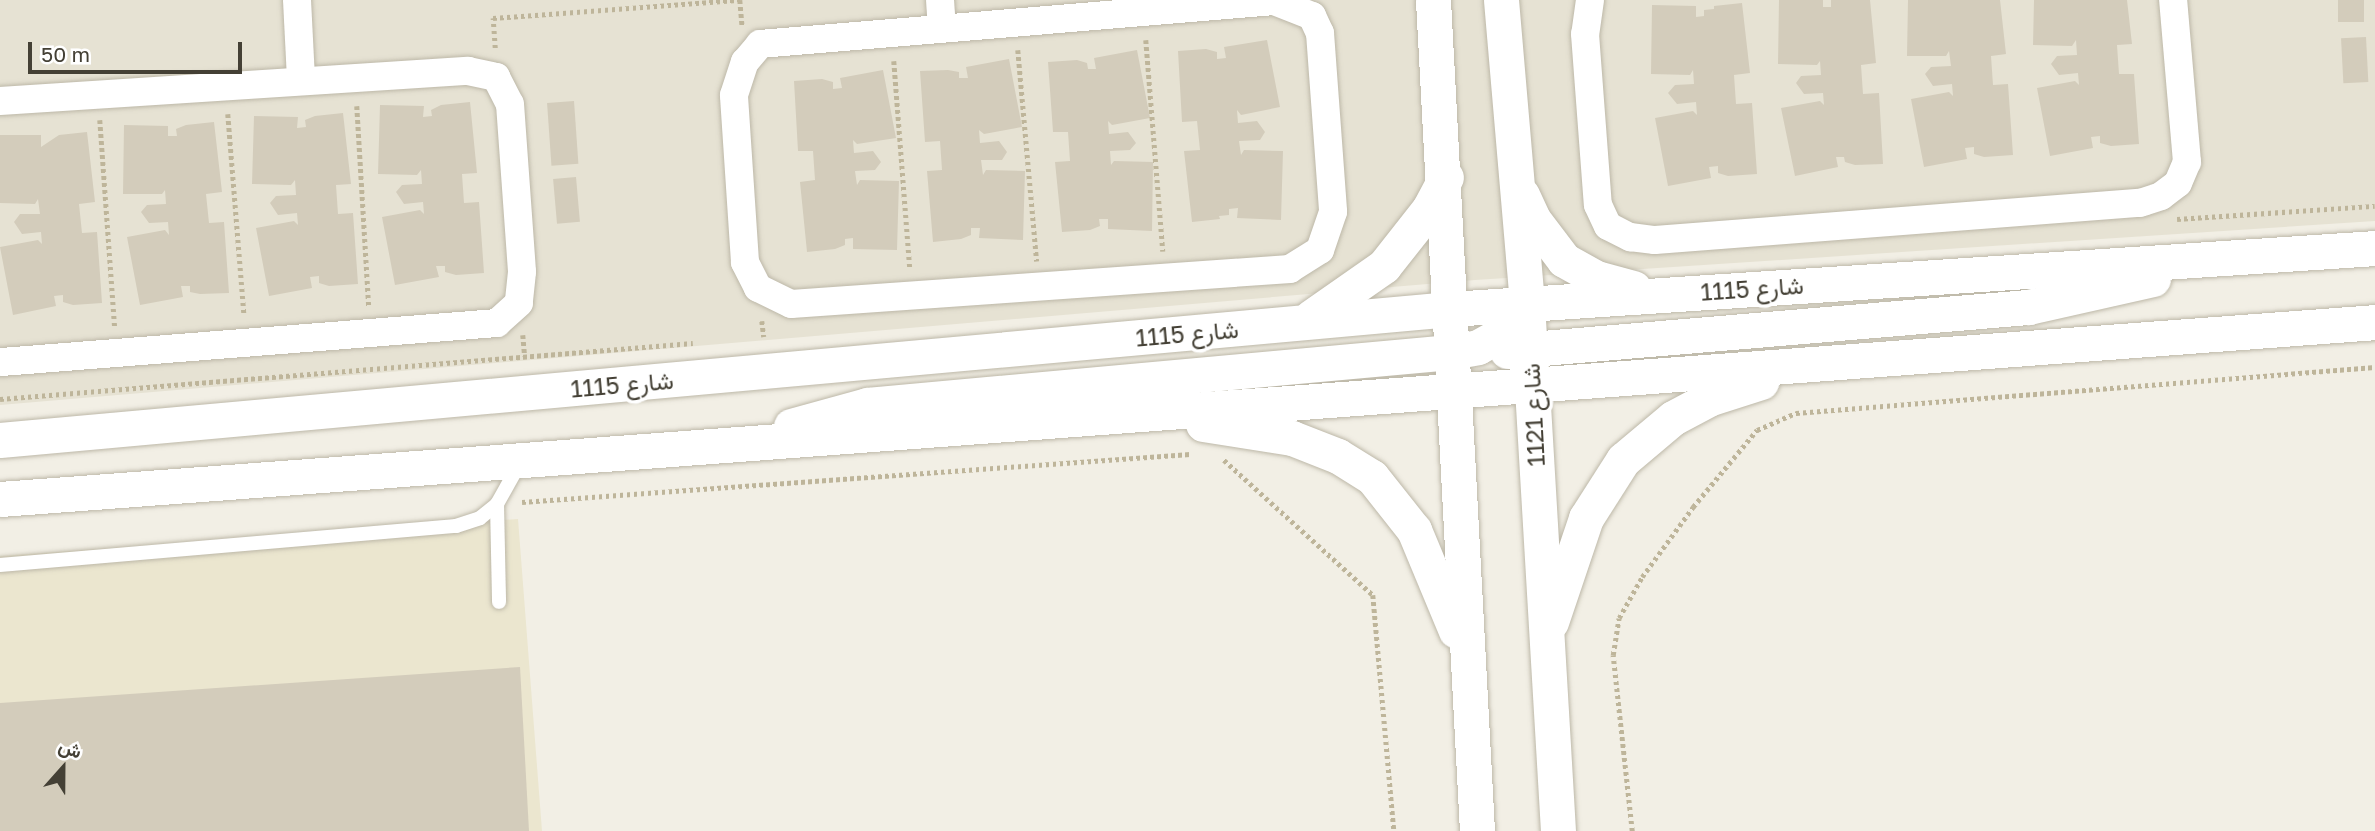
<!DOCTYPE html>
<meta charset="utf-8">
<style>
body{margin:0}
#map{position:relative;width:2375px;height:831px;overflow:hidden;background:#f2efe5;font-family:"Golos Text",Vazirmatn,sans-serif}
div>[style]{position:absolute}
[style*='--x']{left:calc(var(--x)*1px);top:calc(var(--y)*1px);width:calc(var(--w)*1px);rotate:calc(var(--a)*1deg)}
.residential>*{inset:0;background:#e6e2d3}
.education>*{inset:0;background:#ebe6cf}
.building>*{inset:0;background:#d3ccbb;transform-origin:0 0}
.path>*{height:4.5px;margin-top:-2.25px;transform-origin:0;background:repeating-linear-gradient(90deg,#beb59a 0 3.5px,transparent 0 7px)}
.roads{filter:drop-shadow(0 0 2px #bdb8a8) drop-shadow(0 0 2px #bdb8a8)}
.service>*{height:14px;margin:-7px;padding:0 7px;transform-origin:7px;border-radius:7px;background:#fff}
.minor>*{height:28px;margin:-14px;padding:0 14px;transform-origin:14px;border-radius:14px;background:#fff}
.tertiary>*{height:35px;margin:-17.5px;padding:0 17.5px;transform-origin:17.5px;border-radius:17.5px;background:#fff}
span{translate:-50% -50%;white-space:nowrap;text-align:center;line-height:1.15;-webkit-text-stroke:7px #fff;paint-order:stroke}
.street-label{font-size:24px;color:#444035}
.north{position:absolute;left:28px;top:733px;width:70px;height:70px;-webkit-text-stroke:5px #fff;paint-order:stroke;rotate:21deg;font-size:19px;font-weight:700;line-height:28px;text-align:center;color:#444035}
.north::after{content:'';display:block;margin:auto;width:24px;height:32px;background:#444035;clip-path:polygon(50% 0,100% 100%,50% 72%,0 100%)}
.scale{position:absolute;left:28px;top:42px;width:214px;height:32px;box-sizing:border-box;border:4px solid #444035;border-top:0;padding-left:9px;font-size:21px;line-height:24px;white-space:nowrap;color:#444035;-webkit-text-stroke:5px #fff;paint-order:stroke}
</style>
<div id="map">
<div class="residential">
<div style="clip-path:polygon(0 0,2375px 0,2375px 221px,1475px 280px,0 405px)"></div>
</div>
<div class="education">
<div style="clip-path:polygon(518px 519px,542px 831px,0 831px,0 556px)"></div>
</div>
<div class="building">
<div style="clip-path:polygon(1779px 0,1823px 0,1823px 7px,1831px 7px,1831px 0,1870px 0,1876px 63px,1861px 65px,1863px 94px,1879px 93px,1883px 164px,1855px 165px,1845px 162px,1844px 157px,1836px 157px,1838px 167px,1795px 176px,1781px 108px,1820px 101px,1824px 105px,1823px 93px,1804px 94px,1796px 83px,1801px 76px,1821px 75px,1820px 61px,1817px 65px,1778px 64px)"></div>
<div style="clip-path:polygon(1908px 0,2000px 0,2006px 54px,1991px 56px,1993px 85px,2008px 84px,2013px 155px,1984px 157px,1974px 154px,1974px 147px,1965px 148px,1967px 159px,1924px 167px,1911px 99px,1949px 92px,1953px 96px,1952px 84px,1933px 86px,1925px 74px,1931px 67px,1951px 66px,1949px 51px,1946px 56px,1907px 56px)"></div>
<div style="clip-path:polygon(2034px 0,2127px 0,2132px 44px,2117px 45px,2119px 74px,2134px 74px,2139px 144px,2111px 146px,2100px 143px,2100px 136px,2091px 137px,2093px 148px,2050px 156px,2037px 88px,2075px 81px,2079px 85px,2078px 73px,2059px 75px,2051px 64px,2057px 56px,2077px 55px,2076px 40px,2072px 46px,2033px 45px)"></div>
<div style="left:2338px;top:0;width:26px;height:22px"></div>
<div style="clip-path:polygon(1742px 3px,1750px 73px,1734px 75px,1736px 104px,1752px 103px,1757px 174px,1728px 176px,1718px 173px,1718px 166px,1709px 167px,1711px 178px,1668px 186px,1655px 118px,1693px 111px,1697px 115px,1696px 102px,1677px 104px,1668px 93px,1675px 85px,1694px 84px,1693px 70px,1690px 75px,1651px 74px,1652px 5px,1696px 6px,1696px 17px,1704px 16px,1704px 10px,1714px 9px,1714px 6px)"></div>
<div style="left:2366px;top:37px;width:45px;height:25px;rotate:87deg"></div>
<div style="clip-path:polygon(1267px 40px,1280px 107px,1241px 115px,1237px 110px,1238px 123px,1257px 121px,1265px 132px,1260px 140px,1239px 141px,1241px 155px,1244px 150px,1283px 151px,1281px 220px,1237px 218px,1238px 208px,1229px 209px,1229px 215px,1219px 216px,1220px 219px,1192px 222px,1184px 151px,1200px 150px,1197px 121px,1182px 122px,1178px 51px,1206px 49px,1217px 52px,1217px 59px,1226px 58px,1224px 47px)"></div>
<div style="clip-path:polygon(1137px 50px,1150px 118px,1112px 125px,1108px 121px,1109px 134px,1128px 132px,1136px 143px,1130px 150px,1110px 151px,1111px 165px,1114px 161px,1153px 162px,1152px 231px,1108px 229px,1108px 219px,1099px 219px,1100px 226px,1090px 230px,1062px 232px,1055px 162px,1070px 161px,1068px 132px,1053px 132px,1048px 62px,1077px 60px,1087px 63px,1088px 69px,1096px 69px,1094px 58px)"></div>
<div style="clip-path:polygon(1009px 59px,1022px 127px,984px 134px,979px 130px,980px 143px,999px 141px,1007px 152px,1002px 160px,981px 160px,983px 175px,986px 170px,1025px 171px,1023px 240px,979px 238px,980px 228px,971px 228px,971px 235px,961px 239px,933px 242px,927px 171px,942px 170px,940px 141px,925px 142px,920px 71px,948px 70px,959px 72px,959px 78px,968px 78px,966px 67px)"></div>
<div style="clip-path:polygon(883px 70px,896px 138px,857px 144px,853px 140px,854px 153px,873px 151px,881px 162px,875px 170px,855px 171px,857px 185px,860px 180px,899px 181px,897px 250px,853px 249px,853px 238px,845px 239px,845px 245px,835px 249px,807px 252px,800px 182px,815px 180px,813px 151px,798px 151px,794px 81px,822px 79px,833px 82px,833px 89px,842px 88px,840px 78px)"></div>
<div style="left:574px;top:101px;width:63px;height:27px;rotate:86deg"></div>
<div style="clip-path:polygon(470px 102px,477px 173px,462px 174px,464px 203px,479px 202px,484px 273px,456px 275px,445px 272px,445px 266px,436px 266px,439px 277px,395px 285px,382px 217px,420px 210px,424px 214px,423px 202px,404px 204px,396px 192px,402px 185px,422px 184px,421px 170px,417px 175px,378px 174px,380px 105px,424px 106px,423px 117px,432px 116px,431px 110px,441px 105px)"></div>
<div style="clip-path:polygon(343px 113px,351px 184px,336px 185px,338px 214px,353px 213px,358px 284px,329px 286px,319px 283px,319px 276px,310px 277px,312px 288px,269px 296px,256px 228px,294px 221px,298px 225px,297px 213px,278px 215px,270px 203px,276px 196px,296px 195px,295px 180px,291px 185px,252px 184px,254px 116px,298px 117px,297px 128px,306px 127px,305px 120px,315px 116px)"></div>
<div style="clip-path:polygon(214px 122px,222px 192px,206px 194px,209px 223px,224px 222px,229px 293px,200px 294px,190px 292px,190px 286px,181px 286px,183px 297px,140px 305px,127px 237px,165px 230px,169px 235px,168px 222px,149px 223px,141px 212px,147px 205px,166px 204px,165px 190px,162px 194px,123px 194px,124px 125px,168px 126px,168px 136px,177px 136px,176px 129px,186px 125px)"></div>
<div style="clip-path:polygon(87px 132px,95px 202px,79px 204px,82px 233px,97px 232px,102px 303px,73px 305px,63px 302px,63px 295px,54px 296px,56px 306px,13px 315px,0 247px,38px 240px,42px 244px,41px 232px,22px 234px,14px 222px,20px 214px,40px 214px,38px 199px,35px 204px,0 203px,0 135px,41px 135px,41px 147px,59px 135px)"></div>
<div style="left:576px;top:177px;width:45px;height:23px;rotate:85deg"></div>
<div style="clip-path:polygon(520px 667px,529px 831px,0 831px,0 703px)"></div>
</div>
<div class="path">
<div style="--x:1146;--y:40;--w:212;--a:85.4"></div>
<div style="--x:495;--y:48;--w:30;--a:-94"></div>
<div style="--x:493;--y:18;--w:248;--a:-4.2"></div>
<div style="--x:740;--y:0;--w:25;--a:85"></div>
<div style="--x:1018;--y:50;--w:212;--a:84.9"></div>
<div style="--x:894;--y:61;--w:208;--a:85.6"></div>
<div style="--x:357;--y:106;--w:201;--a:86.6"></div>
<div style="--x:228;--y:114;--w:202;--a:85.4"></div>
<div style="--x:100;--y:120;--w:209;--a:85.9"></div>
<div style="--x:2177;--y:219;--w:198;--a:-3.8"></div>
<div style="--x:762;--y:321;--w:16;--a:83"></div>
<div style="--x:523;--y:335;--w:21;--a:85"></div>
<div style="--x:0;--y:399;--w:695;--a:-4.62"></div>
<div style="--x:1224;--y:460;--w:201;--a:42.2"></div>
<div style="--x:1373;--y:595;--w:237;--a:84.9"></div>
<div style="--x:522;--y:502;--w:670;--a:-4.11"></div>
<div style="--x:1632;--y:831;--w:177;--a:-96.2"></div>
<div style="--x:1613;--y:655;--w:37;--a:-81"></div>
<div style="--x:1619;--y:618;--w:47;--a:-60.7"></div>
<div style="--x:1642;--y:577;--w:87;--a:-53.9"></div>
<div style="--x:1693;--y:507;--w:100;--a:-50.3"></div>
<div style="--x:1757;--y:430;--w:43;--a:-23.6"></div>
<div style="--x:1796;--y:413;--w:581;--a:-4.54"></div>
</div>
<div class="roads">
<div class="service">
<div style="--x:497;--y:504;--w:98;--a:88.8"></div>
<div style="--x:0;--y:565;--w:458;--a:-4.9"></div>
<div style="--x:456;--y:526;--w:25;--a:-18"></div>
<div style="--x:480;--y:518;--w:22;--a:-39"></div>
<div style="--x:497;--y:504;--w:47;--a:-60.7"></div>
</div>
<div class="minor">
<div style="--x:297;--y:0;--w:80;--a:87.1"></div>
<div style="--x:940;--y:0;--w:27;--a:86"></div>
<div style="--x:1590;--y:0;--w:34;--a:98"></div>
<div style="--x:1585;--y:34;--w:171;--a:85.7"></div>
<div style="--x:1598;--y:205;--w:23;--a:65"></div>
<div style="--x:1608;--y:226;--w:25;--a:27"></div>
<div style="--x:1630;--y:237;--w:25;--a:7"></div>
<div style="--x:1655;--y:240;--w:486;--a:-4.4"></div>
<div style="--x:2140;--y:203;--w:22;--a:-18"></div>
<div style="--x:2161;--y:196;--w:21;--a:-37"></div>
<div style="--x:2178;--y:183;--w:23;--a:-67"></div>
<div style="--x:2187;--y:162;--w:163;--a:-94.9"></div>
<div style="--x:1274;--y:1;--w:41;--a:21.5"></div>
<div style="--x:1312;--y:16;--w:19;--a:65"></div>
<div style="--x:1320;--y:33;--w:179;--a:85.8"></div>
<div style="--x:1333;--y:212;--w:40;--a:108.9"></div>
<div style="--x:1320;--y:250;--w:36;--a:148"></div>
<div style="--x:1290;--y:269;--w:500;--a:175.99"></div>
<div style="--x:791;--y:304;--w:37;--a:-154"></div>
<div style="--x:758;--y:288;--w:29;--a:-117"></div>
<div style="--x:745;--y:262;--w:167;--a:-93.8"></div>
<div style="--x:734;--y:95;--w:35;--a:-72"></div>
<div style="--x:745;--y:62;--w:23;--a:-50"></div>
<div style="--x:760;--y:44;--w:516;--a:-4.78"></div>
<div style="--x:0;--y:101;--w:469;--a:-3.7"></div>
<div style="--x:468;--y:71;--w:29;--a:12"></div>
<div style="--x:496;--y:77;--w:30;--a:63"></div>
<div style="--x:510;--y:104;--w:168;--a:85.9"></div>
<div style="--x:522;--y:272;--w:31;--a:96"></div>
<div style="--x:519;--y:303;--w:30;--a:138"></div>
<div style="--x:497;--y:323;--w:499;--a:175.5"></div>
</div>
<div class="tertiary">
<div style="--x:1433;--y:0;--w:832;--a:86.97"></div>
<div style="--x:1501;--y:0;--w:304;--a:85.1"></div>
<div style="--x:1527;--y:303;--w:529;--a:86.64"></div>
<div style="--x:1522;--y:195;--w:26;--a:65"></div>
<div style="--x:1533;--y:219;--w:51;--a:52.9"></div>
<div style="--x:1564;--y:260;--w:37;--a:29"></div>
<div style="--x:1596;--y:278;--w:39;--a:15"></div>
<div style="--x:1311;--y:317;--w:89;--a:-34.9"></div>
<div style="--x:1384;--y:266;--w:73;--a:-51.7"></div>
<div style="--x:1429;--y:209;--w:36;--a:-62"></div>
<div style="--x:1507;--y:351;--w:523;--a:-4.83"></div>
<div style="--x:2028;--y:307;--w:128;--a:-12.6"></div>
<div style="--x:1203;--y:424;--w:90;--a:8.9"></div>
<div style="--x:1292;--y:438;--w:49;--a:21.4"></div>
<div style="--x:1338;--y:456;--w:40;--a:32"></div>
<div style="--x:1372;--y:477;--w:68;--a:51.6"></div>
<div style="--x:1414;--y:530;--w:109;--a:67.4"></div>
<div style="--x:791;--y:426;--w:79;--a:-15.4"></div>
<div style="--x:867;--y:405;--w:586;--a:-5.19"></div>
<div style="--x:1451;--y:352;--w:27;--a:-10"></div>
<div style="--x:1478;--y:347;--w:21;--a:-29"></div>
<div style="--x:1496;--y:337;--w:46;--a:-47.6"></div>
<div style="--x:0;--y:440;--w:1456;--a:-5.16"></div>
<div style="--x:1450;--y:309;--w:927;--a:-3.77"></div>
<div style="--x:0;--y:499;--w:2382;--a:-4.26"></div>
<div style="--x:1551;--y:622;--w:110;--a:-71.4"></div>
<div style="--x:1586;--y:518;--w:69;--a:-57.5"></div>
<div style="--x:1623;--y:460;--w:65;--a:-40"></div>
<div style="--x:1673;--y:418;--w:40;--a:-28"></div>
<div style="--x:1708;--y:399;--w:56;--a:-17.8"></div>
</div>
</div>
<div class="street-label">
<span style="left:1752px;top:288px;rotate:-4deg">شارع 1115</span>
<span style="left:1187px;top:333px;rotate:-5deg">شارع 1115</span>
<span style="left:622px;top:384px;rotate:-5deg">شارع 1115</span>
<span style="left:1533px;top:415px;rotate:-93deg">شارع 1121</span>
</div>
<div class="north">ش</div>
<div class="scale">50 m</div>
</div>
